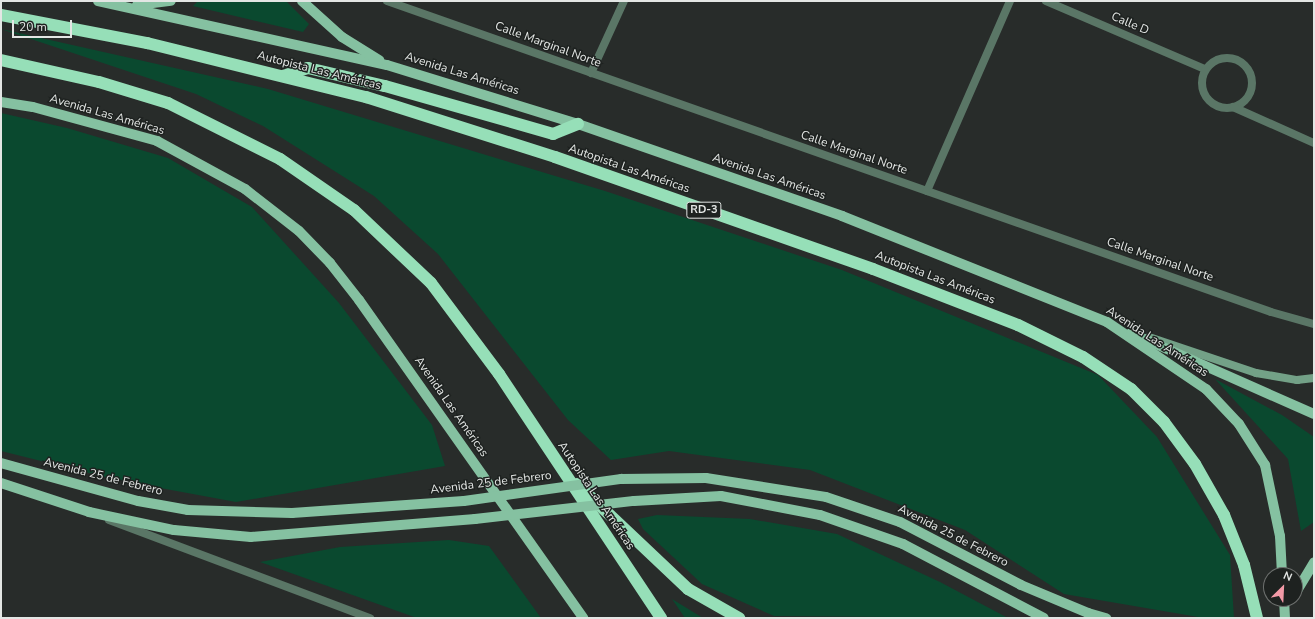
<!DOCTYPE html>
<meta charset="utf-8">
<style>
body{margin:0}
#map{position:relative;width:1315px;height:619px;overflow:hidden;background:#282c2a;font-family:"Nunito Sans",sans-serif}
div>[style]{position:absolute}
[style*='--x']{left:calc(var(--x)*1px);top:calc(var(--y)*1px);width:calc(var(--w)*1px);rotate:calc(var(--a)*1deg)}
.green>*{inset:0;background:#0a492f}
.street>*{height:8px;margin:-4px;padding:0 4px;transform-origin:4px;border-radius:4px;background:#5a7666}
.street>.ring{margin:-4px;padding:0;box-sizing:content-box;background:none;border:8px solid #5a7666;border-radius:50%}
.secondary>*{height:8px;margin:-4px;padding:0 4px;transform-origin:4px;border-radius:4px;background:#73a187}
.primary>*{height:10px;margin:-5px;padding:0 5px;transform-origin:5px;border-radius:5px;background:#85c1a1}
.highway>*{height:12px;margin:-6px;padding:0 6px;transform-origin:6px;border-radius:6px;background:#96dfb8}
.primary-bridge>*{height:10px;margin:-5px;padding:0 5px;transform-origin:5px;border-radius:5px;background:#85c1a1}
span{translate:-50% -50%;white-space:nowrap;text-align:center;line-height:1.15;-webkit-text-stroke:3px #1e2220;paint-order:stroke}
.shield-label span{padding:1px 3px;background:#1e2220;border:1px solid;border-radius:3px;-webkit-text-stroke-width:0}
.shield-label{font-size:11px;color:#e3e6e4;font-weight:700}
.street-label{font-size:12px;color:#e3e6e4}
.frame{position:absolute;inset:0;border:2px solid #e3e6e4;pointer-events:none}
.north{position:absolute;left:1263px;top:567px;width:40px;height:40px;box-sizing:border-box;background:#1e2220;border:1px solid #6d706e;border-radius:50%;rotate:24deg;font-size:11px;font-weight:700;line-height:16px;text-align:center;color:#e3e6e4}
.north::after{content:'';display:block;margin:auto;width:14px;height:18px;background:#f39aa7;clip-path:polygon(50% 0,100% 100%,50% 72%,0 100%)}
.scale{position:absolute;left:12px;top:20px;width:60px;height:18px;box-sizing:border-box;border:2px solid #e3e6e4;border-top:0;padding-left:5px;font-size:12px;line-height:14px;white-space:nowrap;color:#e3e6e4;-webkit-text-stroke:3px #1e2220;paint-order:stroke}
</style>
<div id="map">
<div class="green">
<div style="clip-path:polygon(198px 1px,286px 1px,309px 24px,303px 32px,193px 6px)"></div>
<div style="clip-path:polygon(1px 29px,268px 89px,605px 191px,842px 270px,1098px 375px,1157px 437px,1230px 555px,1234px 618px,1204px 618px,1064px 594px,965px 530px,810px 470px,669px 451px,611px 460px,568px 420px,438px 254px,374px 196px,263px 126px,196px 94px)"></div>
<div style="clip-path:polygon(1px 113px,67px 128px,168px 158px,252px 207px,339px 303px,432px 425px,445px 466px,236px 502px,117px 480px,1px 451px)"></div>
<div style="clip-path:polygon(1215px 379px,1282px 415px,1314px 437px,1314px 522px,1301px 531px,1288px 459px)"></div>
<div style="clip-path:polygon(657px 515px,750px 519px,837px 534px,940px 582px,1008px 618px,774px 616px,702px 584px,643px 529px,638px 519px)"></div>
<div style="clip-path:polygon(449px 540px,489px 546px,541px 618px,417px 618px,260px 562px,340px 547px)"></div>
<div style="clip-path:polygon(672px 599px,703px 618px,685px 618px)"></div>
</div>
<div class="street">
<div style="--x:387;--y:1;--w:937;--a:19.38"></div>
<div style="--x:1271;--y:312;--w:45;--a:15.6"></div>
<div style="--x:1046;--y:1;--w:173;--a:23.2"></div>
<div class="ring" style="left:1202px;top:58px;width:42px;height:42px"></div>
<div style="--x:591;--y:73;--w:79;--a:-65.4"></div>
<div style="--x:1233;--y:107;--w:89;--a:24"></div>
<div style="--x:927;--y:191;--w:207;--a:-66.4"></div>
<div style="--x:109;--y:520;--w:279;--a:20.6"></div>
</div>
<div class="secondary">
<div style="--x:1149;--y:337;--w:113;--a:18.6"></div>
<div style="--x:1256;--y:373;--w:42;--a:9.7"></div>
<div style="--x:1297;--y:380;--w:17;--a:-7"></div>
</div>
<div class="primary">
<div style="--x:98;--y:1;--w:296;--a:12.5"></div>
<div style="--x:387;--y:65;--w:200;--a:17.2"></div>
<div style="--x:578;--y:124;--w:280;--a:19.2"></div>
<div style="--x:842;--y:216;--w:285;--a:21.8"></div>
<div style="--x:1107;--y:322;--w:120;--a:34.1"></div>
<div style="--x:1206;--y:389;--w:48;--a:46.7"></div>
<div style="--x:1239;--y:424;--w:49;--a:57.6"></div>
<div style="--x:1265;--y:465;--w:73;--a:78.1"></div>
<div style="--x:1280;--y:536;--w:39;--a:87"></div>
<div style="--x:302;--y:1;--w:54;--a:42"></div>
<div style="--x:342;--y:37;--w:44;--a:31.9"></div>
<div style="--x:137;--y:5;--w:34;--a:-7"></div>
<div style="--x:1;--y:102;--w:32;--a:9"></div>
<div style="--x:33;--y:107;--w:129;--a:15.3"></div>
<div style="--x:157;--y:141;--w:100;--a:28.6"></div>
<div style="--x:245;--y:189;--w:68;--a:37.9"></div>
<div style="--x:299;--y:231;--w:45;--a:45.9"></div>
<div style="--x:330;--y:263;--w:47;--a:51.9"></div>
<div style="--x:359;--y:300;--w:389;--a:54.8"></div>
<div style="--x:1131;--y:333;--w:200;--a:23.9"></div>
<div style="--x:1;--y:463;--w:142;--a:15.5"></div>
<div style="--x:138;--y:501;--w:51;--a:10.2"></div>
<div style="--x:188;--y:510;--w:104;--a:1.7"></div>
<div style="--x:292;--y:513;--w:172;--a:-4"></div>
<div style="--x:621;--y:479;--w:85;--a:-0.7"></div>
<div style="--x:706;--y:478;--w:121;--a:9"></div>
<div style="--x:826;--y:497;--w:78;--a:18.7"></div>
<div style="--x:900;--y:522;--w:136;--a:27.5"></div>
<div style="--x:1021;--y:585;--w:73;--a:22.7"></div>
<div style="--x:1088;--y:613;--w:19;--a:16"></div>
<div style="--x:1;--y:483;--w:93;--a:18.2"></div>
<div style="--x:89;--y:512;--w:87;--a:12"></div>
<div style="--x:174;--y:530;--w:77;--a:5.2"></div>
<div style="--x:251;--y:537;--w:225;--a:-4.6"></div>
<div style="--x:634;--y:501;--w:87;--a:-3.3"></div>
<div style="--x:721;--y:496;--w:101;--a:10.9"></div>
<div style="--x:820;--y:515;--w:88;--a:19.3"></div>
<div style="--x:903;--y:544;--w:159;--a:27.7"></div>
<div style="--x:1295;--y:594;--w:37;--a:-59"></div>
<div style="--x:1284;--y:599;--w:19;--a:87"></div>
</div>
<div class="highway">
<div style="--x:1;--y:15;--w:149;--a:10.9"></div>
<div style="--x:147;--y:43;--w:226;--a:13.9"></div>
<div style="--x:366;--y:97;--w:198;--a:17.6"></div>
<div style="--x:555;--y:157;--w:337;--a:19.4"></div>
<div style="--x:873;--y:269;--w:155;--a:21.1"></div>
<div style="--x:1018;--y:325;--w:72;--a:26.2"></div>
<div style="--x:1083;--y:357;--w:58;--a:33.7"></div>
<div style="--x:1131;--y:389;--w:47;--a:45"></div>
<div style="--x:1164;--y:422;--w:52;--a:53.6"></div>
<div style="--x:1195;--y:464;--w:59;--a:60.4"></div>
<div style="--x:1224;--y:515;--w:54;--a:68.2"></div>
<div style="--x:1244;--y:565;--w:55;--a:76.2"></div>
<div style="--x:1;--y:60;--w:100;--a:12.7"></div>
<div style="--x:99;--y:82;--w:72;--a:16.9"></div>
<div style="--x:168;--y:103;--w:125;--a:26.6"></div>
<div style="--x:280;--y:159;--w:90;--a:34.6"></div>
<div style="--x:354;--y:210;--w:106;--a:43.5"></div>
<div style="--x:431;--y:283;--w:114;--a:53.2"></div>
<div style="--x:499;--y:374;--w:293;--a:56.4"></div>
<div style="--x:283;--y:76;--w:26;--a:-18"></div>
<div style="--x:308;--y:68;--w:79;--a:13.2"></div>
<div style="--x:385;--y:86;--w:175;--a:15.9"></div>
<div style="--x:553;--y:134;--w:27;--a:-22"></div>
<div style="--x:577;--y:484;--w:153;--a:43.4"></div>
<div style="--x:688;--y:589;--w:59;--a:29.6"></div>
</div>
<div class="primary-bridge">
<div style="--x:464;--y:501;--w:159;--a:-8"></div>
<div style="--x:475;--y:519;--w:160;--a:-6.5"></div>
</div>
<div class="shield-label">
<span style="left:704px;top:210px">RD-3</span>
</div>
<div class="street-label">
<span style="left:1130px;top:24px;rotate:23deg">Calle D</span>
<span style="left:548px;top:45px;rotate:20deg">Calle Marginal Norte</span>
<span style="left:319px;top:71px;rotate:14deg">Autopista Las Américas</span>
<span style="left:462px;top:74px;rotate:17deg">Avenida Las Américas</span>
<span style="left:107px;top:115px;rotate:16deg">Avenida Las Américas</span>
<span style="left:854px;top:153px;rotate:19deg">Calle Marginal Norte</span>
<span style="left:629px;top:169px;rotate:19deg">Autopista Las Américas</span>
<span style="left:769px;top:177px;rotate:19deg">Avenida Las Américas</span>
<span style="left:1160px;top:260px;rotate:19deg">Calle Marginal Norte</span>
<span style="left:935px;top:278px;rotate:21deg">Autopista Las Américas</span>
<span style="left:1157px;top:342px;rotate:33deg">Avenida Las Américas</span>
<span style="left:451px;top:407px;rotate:55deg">Avenida Las Américas</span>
<span style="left:103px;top:477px;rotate:14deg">Avenida 25 de Febrero</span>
<span style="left:491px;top:483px;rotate:-7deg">Avenida 25 de Febrero</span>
<span style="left:596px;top:496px;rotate:56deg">Autopista Las Américas</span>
<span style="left:953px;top:536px;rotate:27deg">Avenida 25 de Febrero</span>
</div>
<div class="frame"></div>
<div class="north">N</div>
<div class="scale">20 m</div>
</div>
